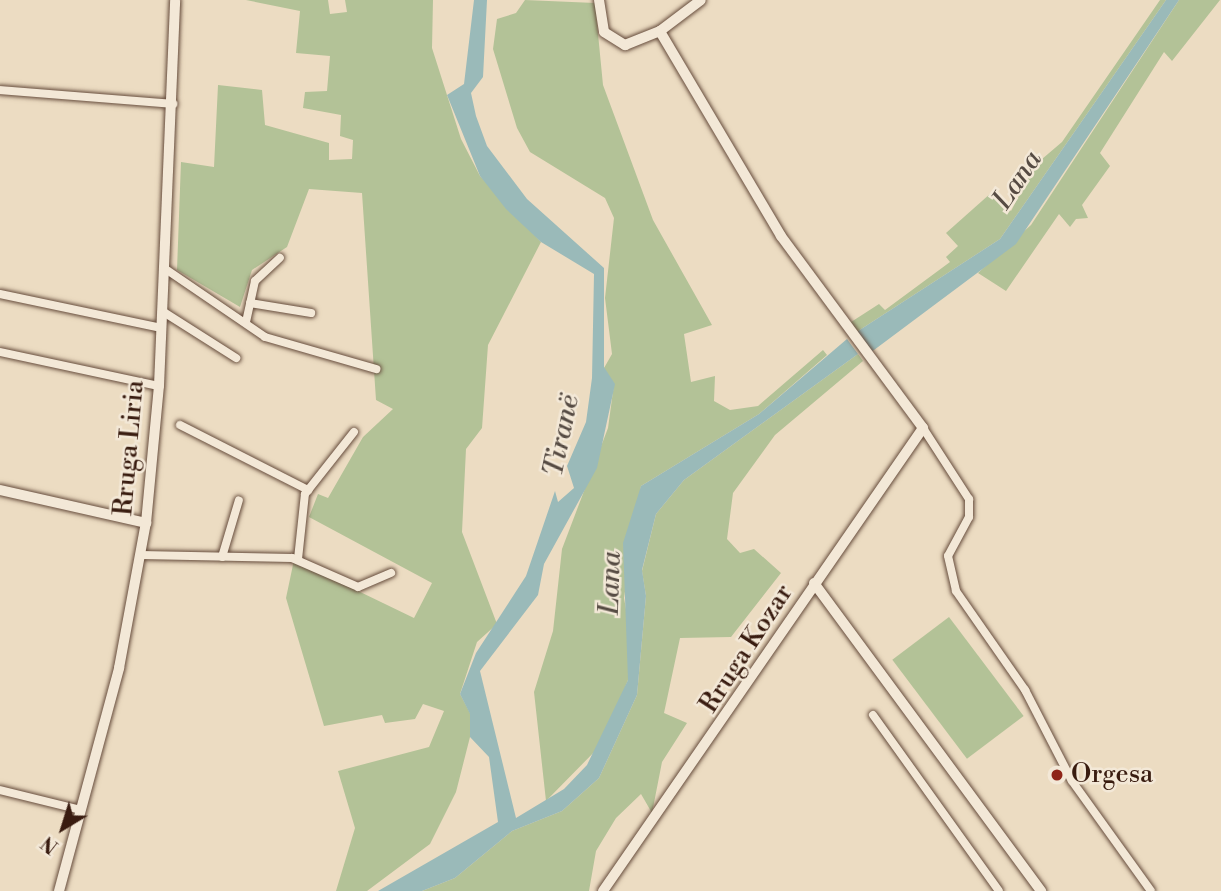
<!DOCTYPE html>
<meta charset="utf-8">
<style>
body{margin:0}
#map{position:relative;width:1221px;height:891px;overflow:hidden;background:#ecdcc2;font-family:"Libre Bodoni",serif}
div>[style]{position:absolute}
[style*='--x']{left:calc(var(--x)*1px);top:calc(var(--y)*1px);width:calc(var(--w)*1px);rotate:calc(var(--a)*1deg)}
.green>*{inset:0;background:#b3c297;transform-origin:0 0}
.water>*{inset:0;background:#9abab9}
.roads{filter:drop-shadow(0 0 2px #664c3c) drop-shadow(0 0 2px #664c3c)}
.minor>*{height:8px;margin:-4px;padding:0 4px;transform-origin:4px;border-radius:4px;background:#f3e8d7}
.tertiary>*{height:10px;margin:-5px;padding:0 5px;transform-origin:5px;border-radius:5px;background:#f3e8d7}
.secondary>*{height:10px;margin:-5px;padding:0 5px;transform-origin:5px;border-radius:5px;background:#f3e8d7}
.dots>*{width:19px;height:19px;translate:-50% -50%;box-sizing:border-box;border:4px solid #f3e8d7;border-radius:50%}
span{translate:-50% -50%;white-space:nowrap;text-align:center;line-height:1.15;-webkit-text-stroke:5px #f3e8d7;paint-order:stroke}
.street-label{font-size:26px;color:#391c10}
.poi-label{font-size:26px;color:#391c10}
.left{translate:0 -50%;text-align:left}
.water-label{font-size:28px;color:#564b43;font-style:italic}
.north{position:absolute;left:28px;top:793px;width:70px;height:70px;-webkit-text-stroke:5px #f3e8d7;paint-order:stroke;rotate:218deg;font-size:19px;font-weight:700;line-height:28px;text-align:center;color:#391c10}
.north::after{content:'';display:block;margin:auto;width:24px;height:32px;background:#391c10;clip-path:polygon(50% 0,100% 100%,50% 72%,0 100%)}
</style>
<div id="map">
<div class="green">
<div style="clip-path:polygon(246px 0,328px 0,330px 14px,347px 12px,345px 0,433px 0,432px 48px,461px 139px,480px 176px,541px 242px,488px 345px,482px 428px,466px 449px,462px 532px,497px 624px,477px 642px,460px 694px,470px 713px,470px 737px,456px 792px,430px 844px,367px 891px,336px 891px,355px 828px,338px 771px,429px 747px,444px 711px,423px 704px,415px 719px,385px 723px,382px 715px,324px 726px,286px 598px,294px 560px,414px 618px,432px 583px,309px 517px,318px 494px,328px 498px,363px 437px,393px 409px,376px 400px,362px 193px,309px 189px,287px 247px,252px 270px,240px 307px,177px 270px,181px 162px,214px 167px,218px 85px,262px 90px,265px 125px,329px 143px,329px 160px,352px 159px,353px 140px,340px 136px,341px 115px,303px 108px,305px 92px,327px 91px,330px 56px,296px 53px,300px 11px)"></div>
<div style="clip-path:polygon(525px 0,595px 3px,603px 85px,653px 220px,712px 325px,684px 334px,691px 382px,715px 376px,714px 401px,730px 410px,758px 406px,823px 350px,827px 355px,759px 414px,641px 486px,624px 598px,631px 637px,628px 680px,603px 743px,546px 801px,534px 692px,553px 631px,562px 549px,608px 428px,614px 384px,604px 368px,612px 354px,605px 298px,614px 218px,605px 198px,530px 152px,517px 128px,493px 49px,497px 19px,516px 13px)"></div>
<div style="clip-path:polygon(1160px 0,1166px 0,1000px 239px,855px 333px,848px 324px,879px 304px,885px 310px,950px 262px,946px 257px,958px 246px,946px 233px,991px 193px,1011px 211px,1035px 165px,1062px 142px)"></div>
<div style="clip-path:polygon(1179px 0,1220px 0,1172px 61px,1164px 52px,1100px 153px,1110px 166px,1082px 205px,1088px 218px,1076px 219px,1070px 227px,1059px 214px,1006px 291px,978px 273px,1031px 225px)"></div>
<div style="clip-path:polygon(858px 354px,863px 361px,775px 435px,733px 493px,727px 539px,740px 553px,754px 549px,781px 573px,731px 637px,680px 638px,664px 713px,687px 723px,662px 762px,652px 813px,641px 794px,616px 818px,596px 851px,589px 891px,422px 891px,455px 878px,512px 831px,562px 811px,599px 778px,637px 695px,646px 596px,642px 571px,656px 514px,684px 480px)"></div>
<div style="left:949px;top:617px;width:124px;height:71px;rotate:53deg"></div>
</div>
<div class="water">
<div style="clip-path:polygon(474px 0,487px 0,483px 77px,471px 93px,476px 116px,487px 146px,527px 199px,604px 268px,604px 367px,615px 384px,597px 468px,544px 564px,538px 595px,480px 671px,516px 818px,564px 789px,587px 765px,628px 680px,623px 543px,641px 486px,759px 414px,847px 339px,858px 354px,684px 480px,656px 514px,642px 570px,646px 596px,637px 695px,599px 778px,562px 811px,512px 831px,455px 878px,422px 891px,378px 891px,498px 822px,489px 757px,470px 737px,470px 714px,460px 694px,476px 653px,526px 576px,555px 491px,558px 502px,574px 488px,567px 466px,586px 422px,592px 378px,594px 274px,541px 242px,506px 209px,480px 176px,447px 95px,464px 84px)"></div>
<div style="clip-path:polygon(1166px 0,1179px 0,1016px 244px,870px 353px,855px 333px,1000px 239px)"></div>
</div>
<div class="roads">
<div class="minor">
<div style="--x:0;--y:90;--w:174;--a:4.6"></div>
<div style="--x:164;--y:268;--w:122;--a:34.3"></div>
<div style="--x:265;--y:337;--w:116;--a:16.1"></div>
<div style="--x:0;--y:294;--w:165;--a:11.9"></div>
<div style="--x:250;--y:303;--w:62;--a:9.3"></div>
<div style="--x:162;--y:311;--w:88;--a:32.4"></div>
<div style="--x:246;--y:322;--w:42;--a:-77.6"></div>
<div style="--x:255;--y:281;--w:34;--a:-43"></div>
<div style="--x:0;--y:352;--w:163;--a:12.1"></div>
<div style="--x:180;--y:425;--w:144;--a:26.9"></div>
<div style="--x:923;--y:428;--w:85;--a:57.1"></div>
<div style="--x:969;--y:499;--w:18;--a:90"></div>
<div style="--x:969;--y:517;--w:44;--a:118.3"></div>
<div style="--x:948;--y:556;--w:36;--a:77"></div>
<div style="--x:956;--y:591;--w:121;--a:55.1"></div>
<div style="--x:1025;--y:690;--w:102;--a:62.7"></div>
<div style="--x:1072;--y:781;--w:135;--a:54.3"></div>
<div style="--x:141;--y:555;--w:151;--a:1.1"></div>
<div style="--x:292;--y:558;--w:72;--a:23.7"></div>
<div style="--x:358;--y:587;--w:36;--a:-23"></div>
<div style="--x:222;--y:557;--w:59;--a:-73.4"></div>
<div style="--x:298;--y:559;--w:65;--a:-83.9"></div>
<div style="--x:305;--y:494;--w:79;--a:-51.7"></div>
<div style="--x:873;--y:715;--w:216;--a:54.4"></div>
<div style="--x:0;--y:790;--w:83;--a:13.9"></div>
</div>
<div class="tertiary">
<div style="--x:599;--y:0;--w:32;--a:81"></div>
<div style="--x:604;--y:32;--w:25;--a:32"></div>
<div style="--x:625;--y:45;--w:38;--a:-22"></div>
<div style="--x:660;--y:31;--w:51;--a:-37.1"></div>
<div style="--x:0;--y:490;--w:150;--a:12.7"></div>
<div style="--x:814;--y:583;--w:383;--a:53.6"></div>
<div style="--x:603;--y:891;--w:563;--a:-55.35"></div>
<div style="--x:923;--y:428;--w:239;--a:-126.5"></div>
<div style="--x:781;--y:236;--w:238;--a:-120.6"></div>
</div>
<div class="secondary">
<div style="--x:59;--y:891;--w:231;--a:-74.9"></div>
<div style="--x:119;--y:668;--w:147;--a:-79.5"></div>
<div style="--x:146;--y:523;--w:138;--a:-84.6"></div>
<div style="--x:159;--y:386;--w:386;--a:-87.6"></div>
</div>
</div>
<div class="dots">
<div style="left:1057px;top:775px;background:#8f2418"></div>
</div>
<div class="street-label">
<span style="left:130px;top:448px;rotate:-85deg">Rruga Liria</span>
<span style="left:747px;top:649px;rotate:-57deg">Rruga Kozar</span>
</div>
<div class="poi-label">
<span class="left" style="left:1071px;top:775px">Orgesa</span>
</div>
<div class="water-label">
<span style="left:1018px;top:180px;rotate:-56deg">Lana</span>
<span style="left:562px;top:436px;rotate:-78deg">Tiranë</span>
<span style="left:611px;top:583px;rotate:-88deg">Lana</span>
</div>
<div class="north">N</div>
</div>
